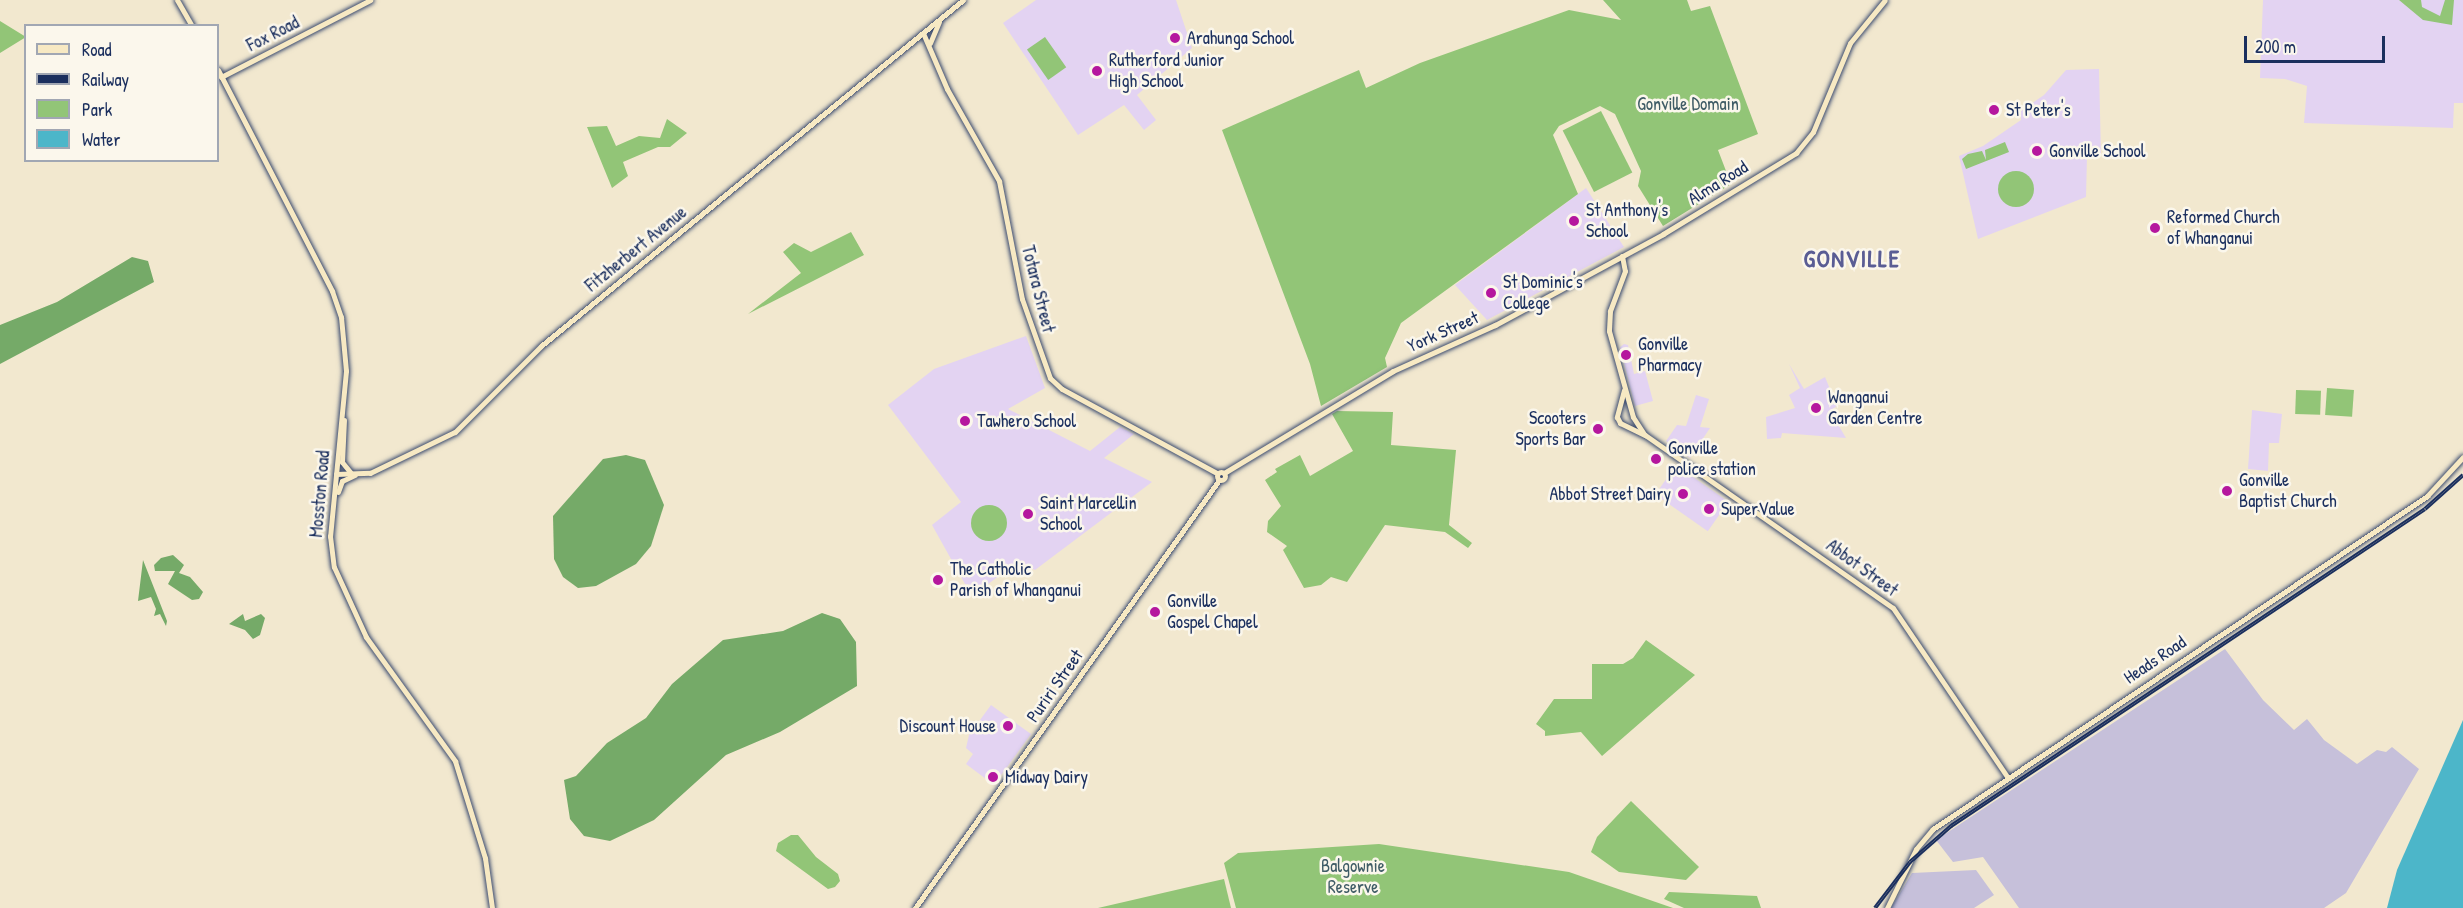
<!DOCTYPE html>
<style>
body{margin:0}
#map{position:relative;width:2463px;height:908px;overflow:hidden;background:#f2e8cf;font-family:"Patrick Hand",sans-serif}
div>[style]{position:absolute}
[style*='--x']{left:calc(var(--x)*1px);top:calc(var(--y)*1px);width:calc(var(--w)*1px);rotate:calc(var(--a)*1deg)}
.built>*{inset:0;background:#e3d3f2;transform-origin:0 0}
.industrial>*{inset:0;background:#c6c0da}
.green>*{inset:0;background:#92c577;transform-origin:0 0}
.round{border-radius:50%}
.forest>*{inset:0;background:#75aa68}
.water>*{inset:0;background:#4cb6c9}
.roads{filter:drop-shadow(0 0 2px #3b4b6f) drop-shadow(0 0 2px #3b4b6f)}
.secondary>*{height:5px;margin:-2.5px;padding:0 2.5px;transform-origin:2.5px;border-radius:2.5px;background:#f7e9c3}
.secondary>.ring{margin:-2.5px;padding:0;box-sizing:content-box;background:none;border:5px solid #f7e9c3;border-radius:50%}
.rail>*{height:4px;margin-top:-2px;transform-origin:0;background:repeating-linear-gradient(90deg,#fbf7ec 0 4.5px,#1b2f5e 0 9px);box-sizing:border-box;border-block:2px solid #1b2f5e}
.dots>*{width:16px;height:16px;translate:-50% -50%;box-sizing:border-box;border:3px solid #fbf7ec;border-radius:50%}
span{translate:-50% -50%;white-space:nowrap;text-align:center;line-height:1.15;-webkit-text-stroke:5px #fbf7ec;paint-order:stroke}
.street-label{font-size:18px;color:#1b2f5e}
.poi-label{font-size:18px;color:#1b2f5e}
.left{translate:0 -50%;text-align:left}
.right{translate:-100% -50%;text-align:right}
.park-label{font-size:18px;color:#3f5c66}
.district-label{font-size:24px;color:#5a5d94;font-weight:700;letter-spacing:1.5px}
.legend{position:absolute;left:24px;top:24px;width:195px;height:138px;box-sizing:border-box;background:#fbf7ec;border:2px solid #a1a7b3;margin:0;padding:8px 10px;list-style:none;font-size:18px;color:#1b2f5e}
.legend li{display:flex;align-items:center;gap:12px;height:30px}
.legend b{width:30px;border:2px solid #a1a7b3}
.scale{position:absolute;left:2244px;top:36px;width:141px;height:27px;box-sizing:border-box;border:3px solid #1b2f5e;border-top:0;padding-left:8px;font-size:18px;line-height:21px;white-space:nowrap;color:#1b2f5e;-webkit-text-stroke:4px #fbf7ec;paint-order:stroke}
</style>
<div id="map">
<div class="built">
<div style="clip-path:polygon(1036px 0,1176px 0,1192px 48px,1137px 95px,1156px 120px,1144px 130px,1124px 105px,1078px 135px,1003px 23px)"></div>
<div style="clip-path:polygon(2263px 0,2463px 0,2463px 103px,2454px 103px,2453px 128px,2304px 123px,2307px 86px,2285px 79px,2260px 78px)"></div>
<div style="clip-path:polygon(2099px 69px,2101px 156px,2087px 156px,2086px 197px,1978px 239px,1959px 156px,1983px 146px,2021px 120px,2021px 111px,2044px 95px,2066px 70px)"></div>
<div style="clip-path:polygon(1586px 188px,1624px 247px,1487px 320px,1455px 285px)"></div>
<div style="clip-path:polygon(1026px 336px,1045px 388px,1008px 409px,1090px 451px,1120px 427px,1134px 434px,1104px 458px,1152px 482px,1035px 570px,1018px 562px,984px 587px,965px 584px,932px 525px,961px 502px,888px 405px,934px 369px)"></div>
<div style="clip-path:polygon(1624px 344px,1628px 345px,1634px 374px,1645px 371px,1653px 401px,1635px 406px,1620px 347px)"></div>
<div style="clip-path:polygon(1789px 364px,1804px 389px,1825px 377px,1837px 406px,1830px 411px,1846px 438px,1782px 433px,1781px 438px,1767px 439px,1766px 417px,1795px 408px,1789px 395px,1800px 388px)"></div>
<div style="clip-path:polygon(1696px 395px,1709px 399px,1700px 427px,1710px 428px,1690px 458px,1666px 441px,1677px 425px,1686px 426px)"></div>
<div style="clip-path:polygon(2252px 410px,2282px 414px,2279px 443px,2269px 443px,2268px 471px,2248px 469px)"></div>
<div style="left:1676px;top:465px;width:64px;height:36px;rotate:35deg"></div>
<div style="clip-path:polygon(991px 705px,1031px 734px,994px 785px,966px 764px,973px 754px,966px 748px,969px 735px)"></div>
</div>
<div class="industrial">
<div style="clip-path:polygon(2225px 649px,2263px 700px,2294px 730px,2307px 719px,2324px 740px,2357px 764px,2377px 750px,2386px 752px,2392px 747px,2419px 769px,2346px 893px,2324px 908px,2019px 908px,1983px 857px,1953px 862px,1936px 840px)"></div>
<div style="clip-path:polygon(1976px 870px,1994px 895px,1974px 908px,1891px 908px,1912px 873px)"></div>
</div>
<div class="green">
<div style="clip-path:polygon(1603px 0,1687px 0,1691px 11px,1710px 6px,1758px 134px,1718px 150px,1731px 184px,1663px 226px,1638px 186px,1641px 171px,1615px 114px,1600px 106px,1559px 126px,1553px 135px,1578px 194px,1401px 323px,1385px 358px,1387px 367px,1321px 406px,1310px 364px,1222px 130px,1359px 70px,1366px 88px,1420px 63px,1569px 10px,1621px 20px)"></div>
<div style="clip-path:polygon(2399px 0,2421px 0,2422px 7px,2440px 16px,2445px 0,2454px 0,2452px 25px,2423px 20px)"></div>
<div style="clip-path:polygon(0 21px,26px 37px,0 53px)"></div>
<div style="left:1045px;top:37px;width:37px;height:22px;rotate:55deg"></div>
<div style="left:1601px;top:111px;width:69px;height:43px;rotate:63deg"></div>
<div style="clip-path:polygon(667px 119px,687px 133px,670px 147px,658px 147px,623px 162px,628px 176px,612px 188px,587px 127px,607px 126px,616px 146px,639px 136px,660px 138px)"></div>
<div style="clip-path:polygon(2005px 142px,2009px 152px,1966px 169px,1962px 159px,1968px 154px,1982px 151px,1986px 160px,1985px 150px)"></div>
<div class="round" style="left:1998px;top:171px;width:36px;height:36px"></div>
<div style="clip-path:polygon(851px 232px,864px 255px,748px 314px,801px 273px,783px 252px,794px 243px,811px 252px)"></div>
<div style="left:2327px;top:388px;width:27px;height:27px;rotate:4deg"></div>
<div style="left:2296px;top:390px;width:25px;height:24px;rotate:2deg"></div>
<div style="clip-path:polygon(1337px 411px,1393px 412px,1391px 445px,1456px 450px,1449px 525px,1472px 543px,1468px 548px,1445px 532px,1385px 525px,1347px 582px,1331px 577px,1321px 585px,1304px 588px,1283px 550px,1287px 546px,1267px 532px,1268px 521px,1281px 506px,1265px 480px,1277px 472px,1275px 469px,1300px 455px,1310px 476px,1353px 451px,1332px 414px)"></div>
<div class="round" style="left:971px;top:505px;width:36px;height:36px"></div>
<div style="clip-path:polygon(1646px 640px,1695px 675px,1602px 756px,1581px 732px,1545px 736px,1545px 731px,1536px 724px,1554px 699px,1592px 699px,1592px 664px,1623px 664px,1633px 658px)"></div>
<div style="clip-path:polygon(1631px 801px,1699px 867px,1686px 880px,1619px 872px,1591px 852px,1597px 837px)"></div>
<div style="clip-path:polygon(791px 835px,798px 835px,816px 857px,838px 874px,840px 881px,835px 887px,828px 889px,776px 851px,778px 843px)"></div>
<div style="clip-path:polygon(1379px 844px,1569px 872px,1673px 908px,1236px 908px,1224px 863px,1238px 853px)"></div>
<div style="clip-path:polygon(1224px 879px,1231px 908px,1098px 908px,1193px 886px)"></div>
<div style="clip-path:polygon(1669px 892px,1757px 896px,1761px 908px,1684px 908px,1664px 899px)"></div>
</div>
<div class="forest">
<div style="clip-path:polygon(132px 257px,148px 261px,154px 282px,0 364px,0 325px,57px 302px)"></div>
<div style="clip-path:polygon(626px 455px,645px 460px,664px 505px,651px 546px,636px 564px,596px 586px,578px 588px,563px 577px,554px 559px,553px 516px,603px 459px)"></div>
<div style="clip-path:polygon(173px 555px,184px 565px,179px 573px,190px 577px,203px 592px,199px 599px,192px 600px,168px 584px,175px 571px,155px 571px,154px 565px,161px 558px)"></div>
<div style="clip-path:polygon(143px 560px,167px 621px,166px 626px,160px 614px,154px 616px,156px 609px,151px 597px,138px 601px)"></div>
<div style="clip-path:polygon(822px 613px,840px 619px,856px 642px,857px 686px,780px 732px,726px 755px,654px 820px,610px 841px,584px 836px,570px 819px,564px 780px,576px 776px,607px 743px,646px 718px,672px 684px,723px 640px,783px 631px)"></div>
<div style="clip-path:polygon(243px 614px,245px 621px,261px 614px,265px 618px,260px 635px,253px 639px,245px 630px,229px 624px)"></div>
</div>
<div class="water">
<div style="clip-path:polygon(2463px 720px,2463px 908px,2387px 908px,2397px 870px)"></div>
</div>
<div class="roads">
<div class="secondary">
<div style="--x:177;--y:0;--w:30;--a:60"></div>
<div style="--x:923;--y:33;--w:61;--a:66.8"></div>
<div style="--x:947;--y:89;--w:106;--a:60.5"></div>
<div style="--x:999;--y:181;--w:120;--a:79"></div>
<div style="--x:1022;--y:299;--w:84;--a:70.5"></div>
<div style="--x:1050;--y:378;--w:16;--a:43"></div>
<div style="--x:1062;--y:389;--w:176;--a:28.5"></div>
<div style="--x:930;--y:43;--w:23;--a:-67"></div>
<div style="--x:218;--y:70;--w:249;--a:62.7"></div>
<div style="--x:332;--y:291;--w:28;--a:71"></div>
<div style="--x:341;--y:317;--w:54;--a:84.7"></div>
<div style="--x:346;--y:371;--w:166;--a:95.5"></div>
<div style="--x:330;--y:536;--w:31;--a:83"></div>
<div style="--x:334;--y:567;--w:77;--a:65.4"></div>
<div style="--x:366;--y:637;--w:153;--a:54.3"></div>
<div style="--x:455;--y:761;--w:102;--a:72.8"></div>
<div style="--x:485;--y:858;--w:50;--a:82"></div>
<div style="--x:221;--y:77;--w:168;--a:-27.3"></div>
<div style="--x:1622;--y:256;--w:15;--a:79"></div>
<div style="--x:1625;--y:271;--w:43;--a:110.6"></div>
<div style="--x:1610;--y:311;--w:20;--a:93"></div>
<div style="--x:1609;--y:331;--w:89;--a:74.4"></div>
<div style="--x:1633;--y:417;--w:20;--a:57"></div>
<div style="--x:1624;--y:390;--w:28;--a:105"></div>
<div style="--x:1617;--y:417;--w:7;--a:63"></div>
<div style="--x:1620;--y:423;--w:28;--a:26"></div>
<div style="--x:1645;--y:435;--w:302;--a:34.9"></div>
<div style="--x:1893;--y:608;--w:205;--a:55.9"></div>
<div style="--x:344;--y:420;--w:42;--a:92.7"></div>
<div style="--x:342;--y:462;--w:14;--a:51"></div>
<div class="ring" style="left:1217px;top:472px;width:3px;height:3px"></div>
<div style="--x:1224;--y:473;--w:197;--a:-31.1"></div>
<div style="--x:1393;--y:371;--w:112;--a:-24.3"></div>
<div style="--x:1495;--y:325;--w:191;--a:-28.4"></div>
<div style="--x:1663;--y:234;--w:156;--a:-31.3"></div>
<div style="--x:1796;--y:153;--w:27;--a:-51"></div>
<div style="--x:1813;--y:132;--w:96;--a:-67.4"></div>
<div style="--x:1850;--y:43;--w:55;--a:-50.9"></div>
<div style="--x:336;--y:474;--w:34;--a:-2"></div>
<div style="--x:370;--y:473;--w:94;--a:-25.8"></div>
<div style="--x:455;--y:432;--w:122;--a:-45"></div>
<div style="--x:541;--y:346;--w:546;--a:-39.35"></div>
<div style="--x:338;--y:492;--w:12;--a:-70"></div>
<div style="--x:342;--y:481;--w:14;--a:-25"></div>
<div style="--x:915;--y:908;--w:525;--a:-54.61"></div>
<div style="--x:1887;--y:908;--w:66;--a:-63.8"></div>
<div style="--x:1916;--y:849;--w:26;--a:-50"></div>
<div style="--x:1933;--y:829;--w:596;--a:-33.98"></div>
<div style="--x:2427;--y:496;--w:53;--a:-47.3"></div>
</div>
</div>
<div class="rail">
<div style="--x:1875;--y:908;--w:58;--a:-52.7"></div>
<div style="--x:1910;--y:862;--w:55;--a:-41.3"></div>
<div style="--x:1951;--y:826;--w:570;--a:-33.77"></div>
<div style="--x:2425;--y:509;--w:51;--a:-41.8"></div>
</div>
<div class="dots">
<div style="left:1175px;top:38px;background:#b5179e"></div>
<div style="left:1097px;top:71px;background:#b5179e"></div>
<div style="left:1994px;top:110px;background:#b5179e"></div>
<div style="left:2037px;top:151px;background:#b5179e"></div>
<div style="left:1574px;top:221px;background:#b5179e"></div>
<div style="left:2155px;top:228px;background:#b5179e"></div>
<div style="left:1491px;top:293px;background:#b5179e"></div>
<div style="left:1626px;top:355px;background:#b5179e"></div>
<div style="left:1816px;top:408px;background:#b5179e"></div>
<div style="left:965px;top:421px;background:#b5179e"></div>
<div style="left:1598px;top:429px;background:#b5179e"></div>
<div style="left:1656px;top:459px;background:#b5179e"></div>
<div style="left:2227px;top:491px;background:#b5179e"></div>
<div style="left:1683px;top:494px;background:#b5179e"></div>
<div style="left:1709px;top:509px;background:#b5179e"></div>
<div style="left:1028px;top:514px;background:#b5179e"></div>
<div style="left:938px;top:580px;background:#b5179e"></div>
<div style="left:1155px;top:612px;background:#b5179e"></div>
<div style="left:1008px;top:726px;background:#b5179e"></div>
<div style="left:993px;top:777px;background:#b5179e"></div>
</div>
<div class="street-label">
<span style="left:273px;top:34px;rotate:-27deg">Fox Road</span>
<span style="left:1718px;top:183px;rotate:-32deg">Alma Road</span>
<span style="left:636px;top:249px;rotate:-39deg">Fitzherbert Avenue</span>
<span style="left:1038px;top:289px;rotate:76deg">Totara Street</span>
<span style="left:1443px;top:332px;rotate:-24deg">York Street</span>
<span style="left:320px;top:494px;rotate:-85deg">Mosston Road</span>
<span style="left:1862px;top:568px;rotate:36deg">Abbot Street</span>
<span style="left:2155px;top:660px;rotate:-34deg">Heads Road</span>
<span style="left:1055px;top:686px;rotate:-55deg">Puriri Street</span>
</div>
<div class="poi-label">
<span class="left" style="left:1187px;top:38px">Arahunga School</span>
<span class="left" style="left:1109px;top:71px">Rutherford Junior<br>High School</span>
<span class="left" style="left:2006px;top:110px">St Peter's</span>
<span class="left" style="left:2049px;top:151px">Gonville School</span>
<span class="left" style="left:1586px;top:221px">St Anthony's<br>School</span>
<span class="left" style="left:2167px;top:228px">Reformed Church<br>of Whanganui</span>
<span class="left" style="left:1503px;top:293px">St Dominic's<br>College</span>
<span class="left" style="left:1638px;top:355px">Gonville<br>Pharmacy</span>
<span class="left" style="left:1828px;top:408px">Wanganui<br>Garden Centre</span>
<span class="right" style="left:1586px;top:429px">Scooters<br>Sports Bar</span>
<span class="left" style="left:977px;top:421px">Tawhero School</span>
<span class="left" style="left:1668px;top:459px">Gonville<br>police station</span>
<span class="left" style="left:2239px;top:491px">Gonville<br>Baptist Church</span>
<span class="right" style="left:1671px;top:494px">Abbot Street Dairy</span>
<span class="left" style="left:1040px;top:514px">Saint Marcellin<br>School</span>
<span class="left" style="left:1721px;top:509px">SuperValue</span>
<span class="left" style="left:950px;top:580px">The Catholic<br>Parish of Whanganui</span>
<span class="left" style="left:1167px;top:612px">Gonville<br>Gospel Chapel</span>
<span class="right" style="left:996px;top:726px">Discount House</span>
<span class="left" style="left:1005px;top:777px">Midway Dairy</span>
</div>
<div class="park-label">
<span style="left:1688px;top:104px">Gonville Domain</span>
<span style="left:1353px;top:877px">Balgownie<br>Reserve</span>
</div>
<div class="district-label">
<span style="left:1852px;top:259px">GONVILLE</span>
</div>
<ul class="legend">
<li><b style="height:8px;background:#f7e9c3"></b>Road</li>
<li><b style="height:8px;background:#1b2f5e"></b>Railway</li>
<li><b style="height:16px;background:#92c577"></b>Park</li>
<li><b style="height:16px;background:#4cb6c9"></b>Water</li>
</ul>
<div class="scale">200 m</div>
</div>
